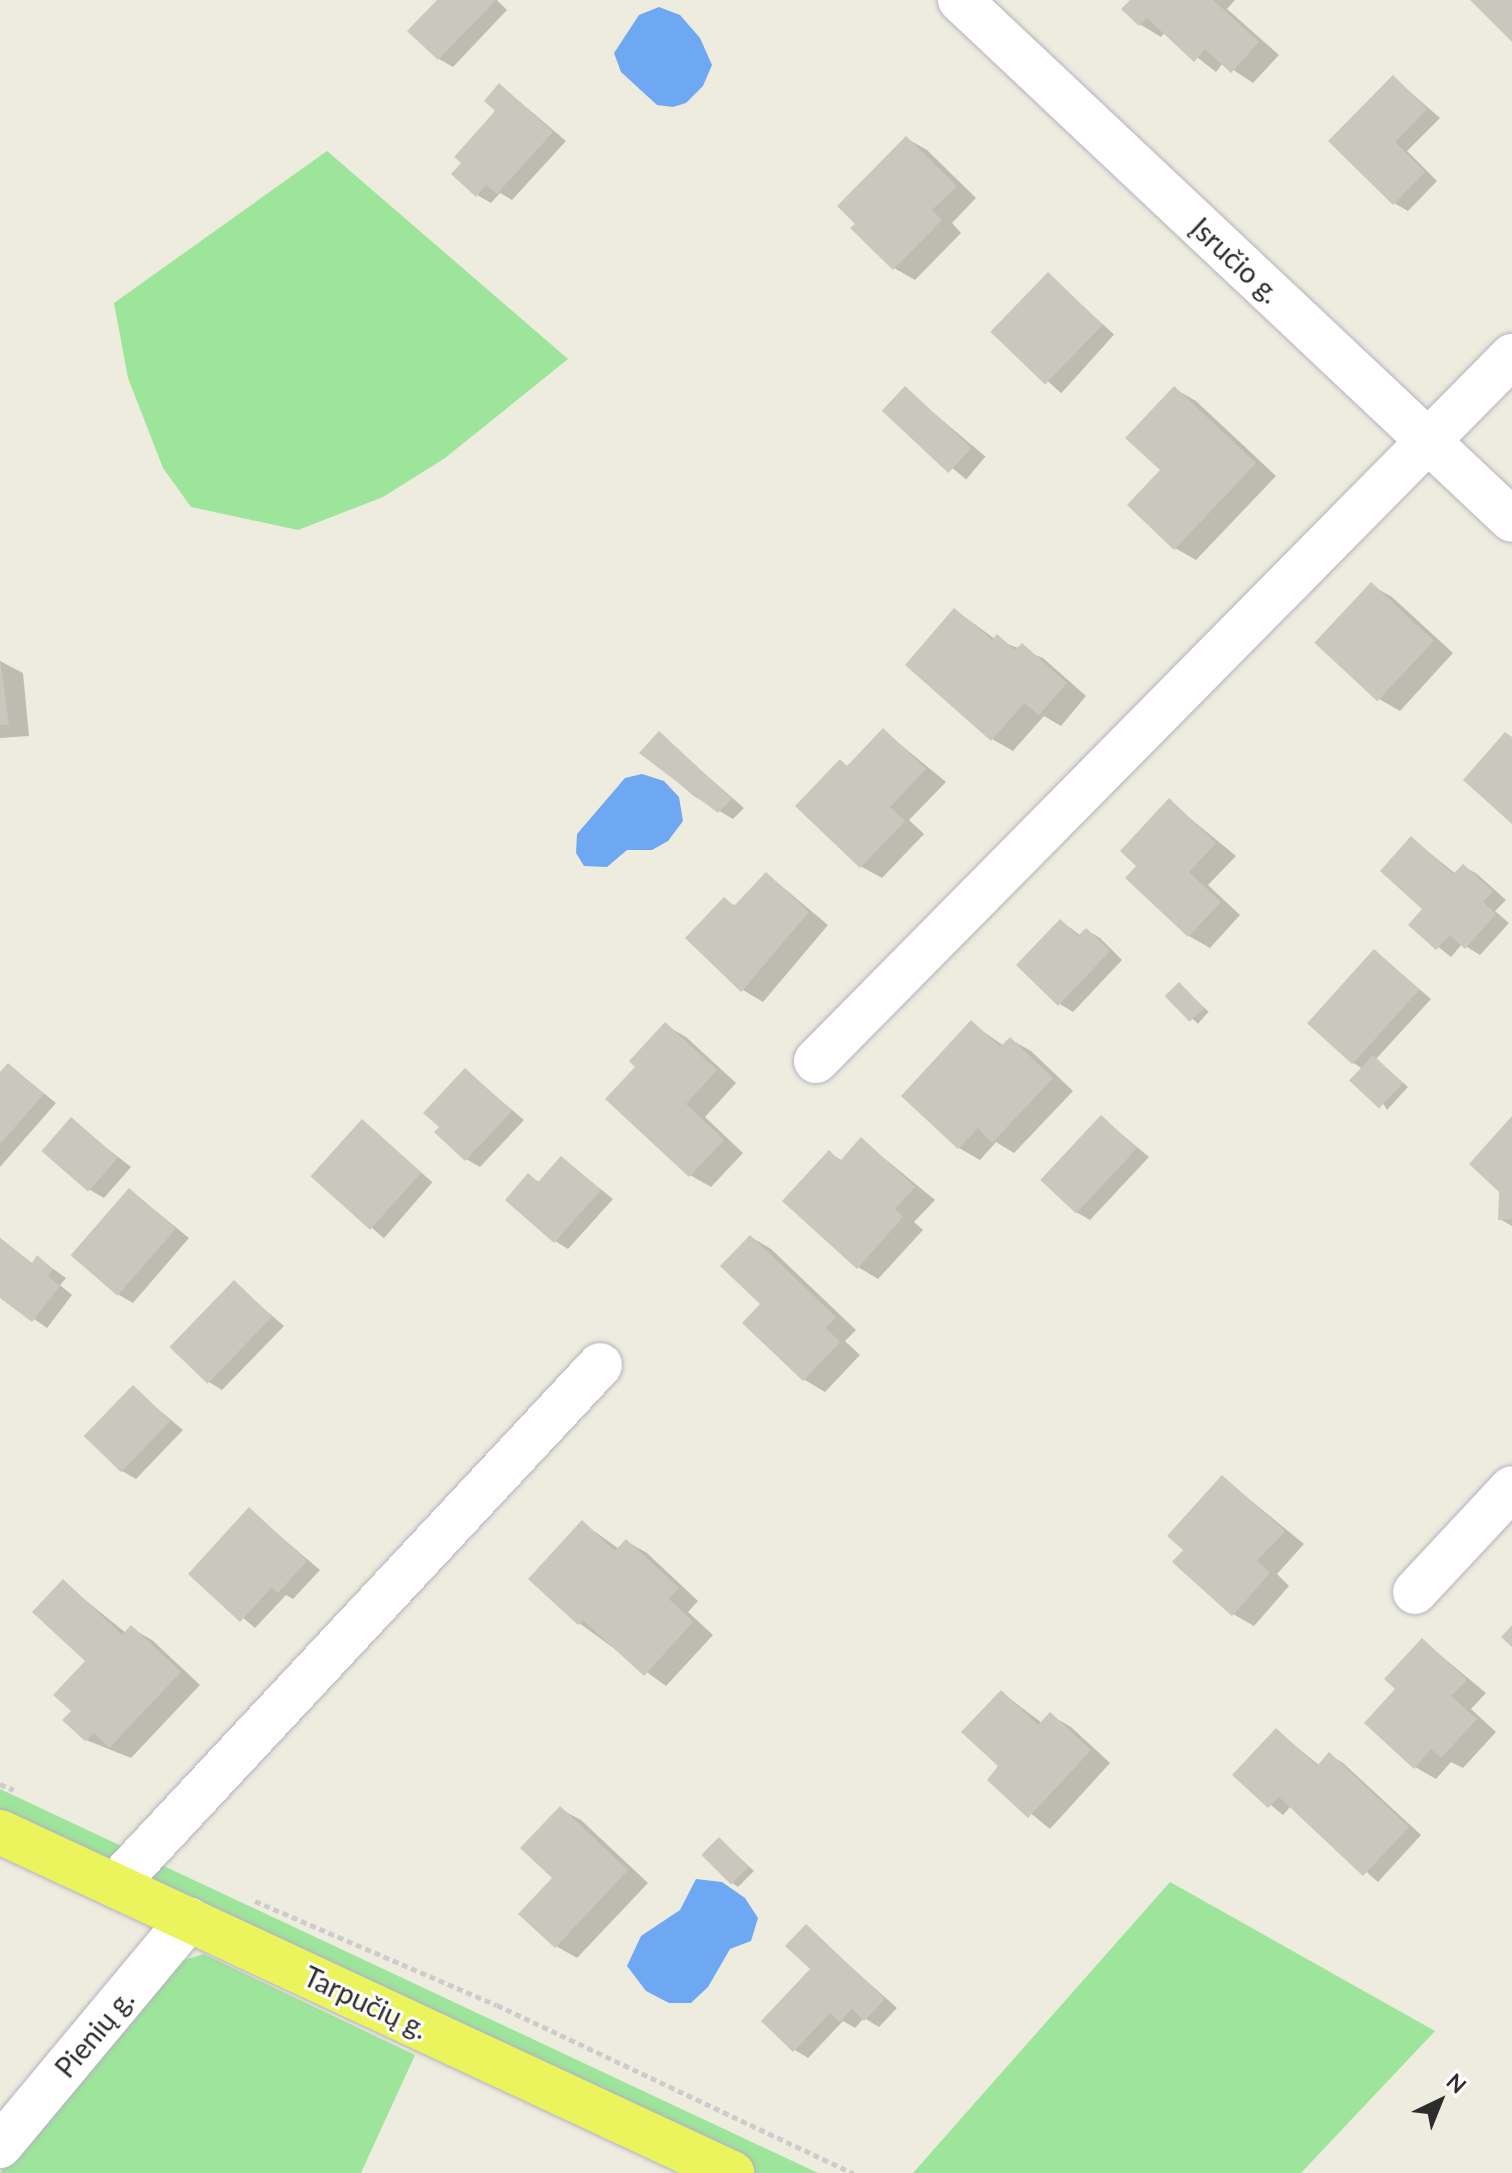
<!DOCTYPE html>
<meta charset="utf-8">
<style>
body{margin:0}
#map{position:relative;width:1512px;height:2173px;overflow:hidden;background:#eeecde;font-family:Lato,sans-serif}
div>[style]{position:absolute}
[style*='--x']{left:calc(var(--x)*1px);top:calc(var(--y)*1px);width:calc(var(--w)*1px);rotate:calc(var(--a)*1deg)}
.green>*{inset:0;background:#9de59a}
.water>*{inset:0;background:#6fa8f2}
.shadow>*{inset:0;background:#0003;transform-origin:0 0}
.building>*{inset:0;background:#cac8be;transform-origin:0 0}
.path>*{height:5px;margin-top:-2.5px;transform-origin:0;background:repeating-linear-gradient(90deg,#ccc 0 6px,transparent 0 10px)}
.roads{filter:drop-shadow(0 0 2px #b3b2c0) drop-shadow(0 0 2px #b3b2c0)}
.minor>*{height:44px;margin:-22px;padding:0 22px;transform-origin:22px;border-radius:22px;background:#fff}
.major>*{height:44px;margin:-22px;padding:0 22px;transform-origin:22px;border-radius:22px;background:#ebf45d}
span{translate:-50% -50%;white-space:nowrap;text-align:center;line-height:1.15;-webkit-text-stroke:6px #fff;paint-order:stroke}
.street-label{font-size:28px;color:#2c2c2c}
.north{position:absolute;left:1400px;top:2061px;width:80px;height:80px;-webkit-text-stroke:6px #fff;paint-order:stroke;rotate:43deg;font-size:22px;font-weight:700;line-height:32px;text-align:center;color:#2c2c2c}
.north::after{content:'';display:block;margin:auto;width:28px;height:36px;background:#2c2c2c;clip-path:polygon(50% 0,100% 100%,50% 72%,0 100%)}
</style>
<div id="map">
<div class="green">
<div style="clip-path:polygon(327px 151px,568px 359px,445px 458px,383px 497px,298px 530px,191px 507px,163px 468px,128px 378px,114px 303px)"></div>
<div style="clip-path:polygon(0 1789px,818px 2173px,732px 2173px,0 1832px)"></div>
<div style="clip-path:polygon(1170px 1882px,1435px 2031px,1301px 2173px,913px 2173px)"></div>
<div style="clip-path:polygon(204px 1954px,415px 2055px,361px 2173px,0 2173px,161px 1967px)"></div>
</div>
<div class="water">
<div style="clip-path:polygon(659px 7px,680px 15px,700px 38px,712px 65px,703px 86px,686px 103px,673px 107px,657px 105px,621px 72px,614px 53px,639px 15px)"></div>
<div style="clip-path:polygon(642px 774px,664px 781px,679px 797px,683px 821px,668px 841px,652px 850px,627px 850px,607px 867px,584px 866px,576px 853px,577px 834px,625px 778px)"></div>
<div style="clip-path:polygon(696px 1879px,722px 1882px,745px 1898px,758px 1918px,751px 1941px,730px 1949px,708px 1987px,691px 2003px,669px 2003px,646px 1991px,627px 1966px,641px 1936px,680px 1910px)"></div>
</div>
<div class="shadow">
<div style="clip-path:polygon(440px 0,497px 0,507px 10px,453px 67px,439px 59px)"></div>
<div style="clip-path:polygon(1133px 0,1235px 0,1227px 9px,1279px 55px,1253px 83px,1223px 63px,1216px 72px,1165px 32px,1161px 37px,1141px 25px,1124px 9px)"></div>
<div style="clip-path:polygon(1393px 77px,1440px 118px,1407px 151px,1437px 181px,1408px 211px,1394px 203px)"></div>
<div style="clip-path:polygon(500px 85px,566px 141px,512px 200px,500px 193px,491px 203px,477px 195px)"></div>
<div style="clip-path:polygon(906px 138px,927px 150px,976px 198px,952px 223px,961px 233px,915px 280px,894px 268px)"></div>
<div style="left:1048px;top:275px;width:89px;height:79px;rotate:42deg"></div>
<div style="left:905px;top:389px;width:105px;height:30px;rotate:40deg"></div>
<div style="clip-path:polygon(1175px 389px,1196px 401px,1276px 476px,1196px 560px,1175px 548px,1162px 470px)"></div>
<div style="clip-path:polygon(1371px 585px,1392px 597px,1453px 653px,1400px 711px,1379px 699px)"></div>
<div style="clip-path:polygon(955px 610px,995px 639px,1043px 658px,1086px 696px,1061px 726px,1044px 716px,1013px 751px,992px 739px)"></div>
<div style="clip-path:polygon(0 661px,23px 673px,29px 736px,0 738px)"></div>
<div style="clip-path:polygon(884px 731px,946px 782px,909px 820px,924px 834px,882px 878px,862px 867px,798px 806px,840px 761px,849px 767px)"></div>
<div style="clip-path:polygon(659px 734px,744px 808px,733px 819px,694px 796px,642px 752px)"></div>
<div style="clip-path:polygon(1169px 801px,1236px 856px,1208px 885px,1240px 915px,1210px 948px,1189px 936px,1139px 866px)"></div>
<div style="clip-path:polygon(1412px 839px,1456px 874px,1463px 866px,1477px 874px,1506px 900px,1495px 911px,1509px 923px,1480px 955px,1462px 944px,1451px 957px,1411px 925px,1425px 909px)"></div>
<div style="clip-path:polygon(767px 874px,828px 925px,763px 1002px,743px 990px,688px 938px,724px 900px,736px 906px)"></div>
<div style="clip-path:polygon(1061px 921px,1081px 936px,1086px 930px,1100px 938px,1122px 960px,1073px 1012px,1060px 1004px)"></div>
<div style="clip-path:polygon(1375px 951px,1431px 999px,1376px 1059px,1408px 1087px,1387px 1110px,1363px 1069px,1352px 1062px)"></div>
<div style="left:1179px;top:985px;width:40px;height:16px;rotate:42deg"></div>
<div style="clip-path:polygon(971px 1023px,1004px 1046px,1010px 1039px,1031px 1051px,1073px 1091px,1014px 1153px,996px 1142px,980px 1160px,959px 1148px)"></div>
<div style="clip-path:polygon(665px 1025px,686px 1037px,736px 1083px,705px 1117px,743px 1153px,711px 1187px,690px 1175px,638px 1067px)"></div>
<div style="clip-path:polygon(9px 1065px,56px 1103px,0 1167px,0 1075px)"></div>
<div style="clip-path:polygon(466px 1071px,524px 1120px,480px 1167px,466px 1159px)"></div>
<div style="clip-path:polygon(1102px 1118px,1149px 1157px,1090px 1220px,1076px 1212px)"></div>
<div style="clip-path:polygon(1512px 1119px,1512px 1226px,1500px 1219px)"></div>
<div style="clip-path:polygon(71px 1120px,131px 1167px,104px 1198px,90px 1190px)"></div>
<div style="left:363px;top:1122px;width:92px;height:74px;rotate:41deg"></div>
<div style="clip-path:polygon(862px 1140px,935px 1200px,914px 1222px,923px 1230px,878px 1279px,858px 1267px,829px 1153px,843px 1161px)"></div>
<div style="clip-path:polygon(562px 1158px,613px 1199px,568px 1249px,555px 1241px,529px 1176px,541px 1183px)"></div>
<div style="clip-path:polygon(130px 1190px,189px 1238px,133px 1303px,119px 1295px)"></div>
<div style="clip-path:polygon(751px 1237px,771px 1249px,856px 1330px,845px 1341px,860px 1355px,825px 1392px,805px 1380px,745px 1323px,763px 1304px)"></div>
<div style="clip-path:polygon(0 1238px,33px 1264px,38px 1258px,66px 1278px,60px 1285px,72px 1295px,47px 1328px,0 1295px)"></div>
<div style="clip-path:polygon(234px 1283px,284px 1326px,222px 1390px,209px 1382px)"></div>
<div style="clip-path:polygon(133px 1388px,183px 1430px,136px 1479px,122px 1471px)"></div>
<div style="clip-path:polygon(1222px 1477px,1304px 1544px,1277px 1574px,1289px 1586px,1254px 1626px,1233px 1614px,1186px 1550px)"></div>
<div style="clip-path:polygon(249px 1510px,320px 1570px,293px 1599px,286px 1595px,255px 1628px,191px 1574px)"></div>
<div style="clip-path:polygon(583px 1523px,619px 1549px,626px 1541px,647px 1553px,698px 1601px,688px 1612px,713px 1635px,666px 1686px,579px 1623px)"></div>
<div style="clip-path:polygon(63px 1582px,126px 1633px,131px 1628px,152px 1640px,200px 1685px,131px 1758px,86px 1740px,73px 1711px,88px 1661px)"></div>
<div style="clip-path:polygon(1422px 1640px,1486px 1693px,1471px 1709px,1496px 1732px,1463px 1768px,1451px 1762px,1436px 1779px,1415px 1767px,1398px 1689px)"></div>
<div style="clip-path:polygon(1001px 1692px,1042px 1723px,1050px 1715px,1071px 1727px,1110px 1763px,1050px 1829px,989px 1779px,1001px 1766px)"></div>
<div style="clip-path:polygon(1276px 1730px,1320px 1766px,1330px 1755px,1343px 1763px,1421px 1835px,1378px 1882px,1291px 1806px,1283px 1815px,1235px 1775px)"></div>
<div style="clip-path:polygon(560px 1809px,581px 1820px,648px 1883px,577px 1958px,556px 1946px)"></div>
<div style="clip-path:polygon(719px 1839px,754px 1871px,738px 1887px,732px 1883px)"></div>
<div style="clip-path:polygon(806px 1927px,897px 2008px,879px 2027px,864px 2018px,855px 2028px,843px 2021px,808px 2058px,795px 2050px,812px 1969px)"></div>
</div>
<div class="building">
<div style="clip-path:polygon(437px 0,496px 0,438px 60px,407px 31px)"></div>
<div style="clip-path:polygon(1130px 0,1213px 0,1259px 42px,1231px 73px,1205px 49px,1194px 62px,1147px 18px,1139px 26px,1121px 9px)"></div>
<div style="clip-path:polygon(1470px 0,1512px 0,1512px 42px)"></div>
<div style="clip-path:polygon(1393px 75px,1427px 109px,1395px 142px,1425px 172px,1393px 205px,1328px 141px)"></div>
<div style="clip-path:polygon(499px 83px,553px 132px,497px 194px,486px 185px,476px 197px,451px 174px,461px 163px,454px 157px,495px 111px,484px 101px)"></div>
<div style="clip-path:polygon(906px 136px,957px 186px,932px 210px,942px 220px,893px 270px,850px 228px,855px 224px,837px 206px)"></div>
<div style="left:1048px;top:272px;width:76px;height:83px;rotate:44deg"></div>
<div style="left:905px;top:386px;width:91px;height:34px;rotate:43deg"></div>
<div style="clip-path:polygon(1174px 386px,1256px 463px,1174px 550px,1127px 505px,1160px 470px,1125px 438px)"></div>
<div style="left:1371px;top:582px;width:86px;height:83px;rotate:43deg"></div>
<div style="clip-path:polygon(954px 608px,992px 640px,997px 634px,1015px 650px,1022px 643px,1067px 683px,1039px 715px,1024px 703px,991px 741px,905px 665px)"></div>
<div style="clip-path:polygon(0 659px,9px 725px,0 725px)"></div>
<div style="clip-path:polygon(883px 728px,926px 769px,890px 807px,905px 821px,860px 868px,795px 806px,840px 759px,847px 766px)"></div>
<div style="clip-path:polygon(659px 731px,732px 799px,718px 813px,639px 753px)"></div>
<div style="clip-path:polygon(1505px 732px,1512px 737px,1512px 824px,1463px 780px)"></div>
<div style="clip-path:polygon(1169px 798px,1216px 843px,1189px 872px,1221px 902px,1188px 937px,1125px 878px,1136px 866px,1120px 851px)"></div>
<div style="clip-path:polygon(1411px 836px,1453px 874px,1463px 864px,1493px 891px,1483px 902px,1496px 914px,1465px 949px,1450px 935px,1436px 950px,1408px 925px,1422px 909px,1380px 871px)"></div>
<div style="clip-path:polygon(766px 872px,809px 912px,741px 992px,685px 938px,724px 897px,734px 906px)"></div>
<div style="clip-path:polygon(1060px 919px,1078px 936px,1086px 928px,1110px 951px,1058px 1006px,1016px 965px)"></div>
<div style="left:1374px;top:949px;width:61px;height:100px;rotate:42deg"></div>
<div style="left:1179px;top:982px;width:36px;height:20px;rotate:46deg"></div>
<div style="clip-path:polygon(971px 1020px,1000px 1047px,1010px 1037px,1053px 1078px,992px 1143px,978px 1128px,958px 1149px,901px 1096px)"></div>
<div style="clip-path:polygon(665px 1022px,717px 1070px,686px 1104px,724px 1140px,689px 1177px,605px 1099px,635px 1067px,629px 1061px)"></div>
<div style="left:1373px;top:1055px;width:41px;height:35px;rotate:43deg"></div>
<div style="clip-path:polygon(8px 1063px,44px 1094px,0 1144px,0 1072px)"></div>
<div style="clip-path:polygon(465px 1068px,512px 1111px,465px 1161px,434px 1132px,439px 1127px,423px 1113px)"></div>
<div style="left:1101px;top:1115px;width:49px;height:89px;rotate:43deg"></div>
<div style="clip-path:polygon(1512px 1116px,1512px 1219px,1498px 1220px,1499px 1192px,1469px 1164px)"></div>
<div style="left:71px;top:1117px;width:62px;height:45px;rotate:41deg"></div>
<div style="left:362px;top:1119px;width:80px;height:77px;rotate:42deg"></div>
<div style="clip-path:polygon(861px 1137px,915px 1187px,895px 1209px,903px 1217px,857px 1269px,782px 1201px,829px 1150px,840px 1161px)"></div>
<div style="clip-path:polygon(561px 1156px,601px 1190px,554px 1243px,505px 1200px,528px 1173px,538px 1182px)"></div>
<div style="left:129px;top:1188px;width:62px;height:89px;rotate:41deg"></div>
<div style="clip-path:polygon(750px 1235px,836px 1317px,826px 1328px,840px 1342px,803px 1381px,742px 1323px,760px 1304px,720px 1266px)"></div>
<div style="clip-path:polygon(0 1238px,32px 1263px,37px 1255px,53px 1269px,48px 1276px,60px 1286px,32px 1322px,0 1298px)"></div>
<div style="left:234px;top:1280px;width:53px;height:93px;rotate:44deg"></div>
<div style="left:133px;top:1385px;width:52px;height:71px;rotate:44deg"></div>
<div style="clip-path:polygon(1222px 1475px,1285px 1531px,1257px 1561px,1270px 1573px,1232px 1616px,1172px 1562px,1183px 1550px,1167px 1536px)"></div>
<div style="clip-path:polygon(249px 1507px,307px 1561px,278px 1593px,272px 1587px,240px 1622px,188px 1574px)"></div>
<div style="clip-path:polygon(582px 1520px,615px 1551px,626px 1539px,679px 1588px,669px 1599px,693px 1622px,644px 1676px,583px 1620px,578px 1625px,528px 1579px)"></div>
<div style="clip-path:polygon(63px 1579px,122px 1635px,131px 1625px,181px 1672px,109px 1748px,94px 1733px,85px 1741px,62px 1720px,71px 1711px,53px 1695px,85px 1661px,32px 1612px)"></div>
<div style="clip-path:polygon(1512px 1625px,1512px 1647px,1501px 1637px)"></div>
<div style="clip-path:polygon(1422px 1638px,1467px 1680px,1451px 1696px,1477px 1719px,1441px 1758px,1431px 1749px,1414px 1769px,1364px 1723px,1395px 1689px,1384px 1679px)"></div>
<div style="clip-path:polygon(1001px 1690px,1038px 1725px,1050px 1712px,1091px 1750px,1028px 1818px,987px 1780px,998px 1766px,961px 1732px)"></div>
<div style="clip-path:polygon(1276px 1728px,1317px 1766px,1329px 1752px,1409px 1827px,1363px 1876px,1279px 1797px,1268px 1808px,1232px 1775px)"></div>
<div style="clip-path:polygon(560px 1806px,628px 1870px,555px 1948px,518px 1914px,552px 1878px,520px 1848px)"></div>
<div style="left:719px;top:1837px;width:42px;height:25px;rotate:45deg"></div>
<div style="clip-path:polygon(806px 1924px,885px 1999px,864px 2021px,852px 2009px,840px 2022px,830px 2013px,793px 2052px,761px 2021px,810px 1969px,785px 1946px)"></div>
</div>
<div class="path">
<div style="--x:0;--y:1784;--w:15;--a:23"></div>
<div style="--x:255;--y:1901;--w:263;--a:23.3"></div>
<div style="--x:497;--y:2005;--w:394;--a:25.3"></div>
</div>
<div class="roads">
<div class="minor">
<div style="--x:960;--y:0;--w:758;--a:43.29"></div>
<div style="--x:816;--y:1061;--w:991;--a:-45.37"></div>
<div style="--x:1415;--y:1592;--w:142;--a:-47"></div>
<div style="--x:115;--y:1885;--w:711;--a:-46.99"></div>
<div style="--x:0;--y:2146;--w:295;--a:-50.2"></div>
</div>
<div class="major">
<div style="--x:0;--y:1832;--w:808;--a:24.98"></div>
</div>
</div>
<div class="street-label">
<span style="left:1236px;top:260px;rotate:43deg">Įsručio g.</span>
<span style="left:366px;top:2002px;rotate:25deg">Tarpučių g.</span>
<span style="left:94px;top:2033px;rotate:-50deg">Pienių g.</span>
</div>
<div class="north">N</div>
</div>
